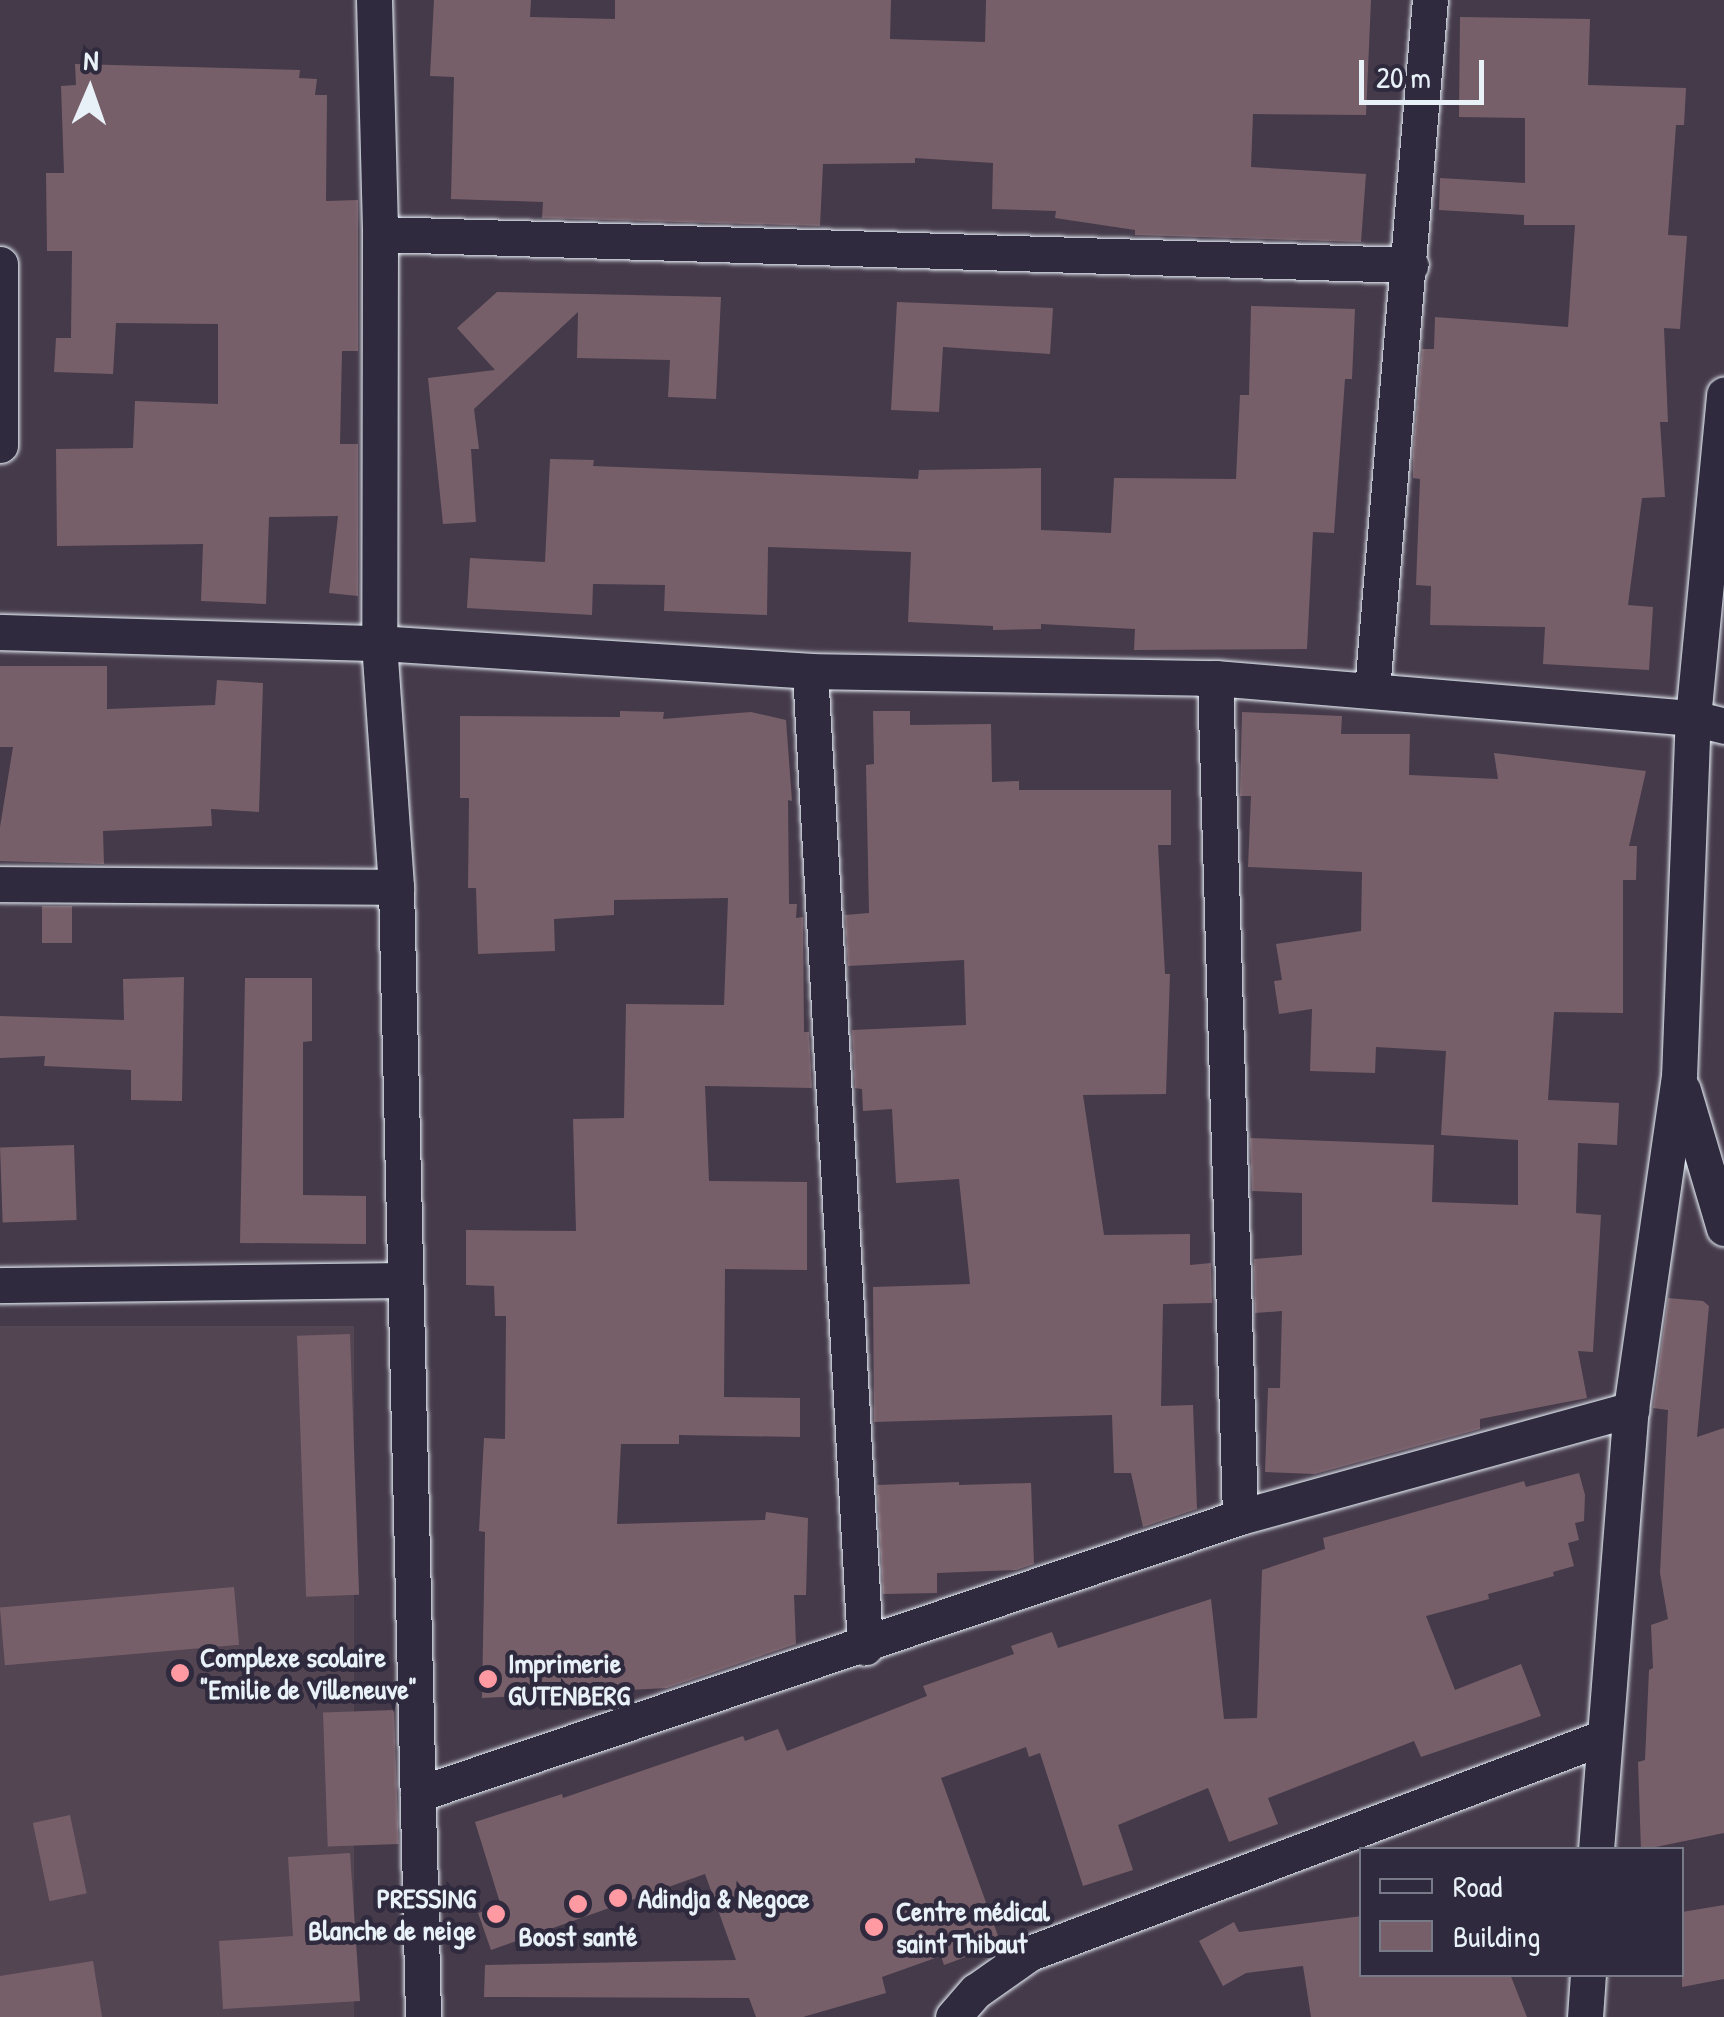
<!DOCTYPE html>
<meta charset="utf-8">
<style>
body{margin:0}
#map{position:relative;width:1724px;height:2017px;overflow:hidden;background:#453a4a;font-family:"Patrick Hand",sans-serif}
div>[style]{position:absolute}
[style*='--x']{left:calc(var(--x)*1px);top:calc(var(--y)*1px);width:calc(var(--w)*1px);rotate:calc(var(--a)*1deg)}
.built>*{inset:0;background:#544553;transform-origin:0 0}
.building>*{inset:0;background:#775f69;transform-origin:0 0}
.roads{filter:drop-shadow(0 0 2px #e8f1f8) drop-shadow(0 0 2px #e8f1f8)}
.minor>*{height:35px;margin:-17.5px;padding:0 17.5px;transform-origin:17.5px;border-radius:17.5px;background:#2f2a3d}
.dots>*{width:28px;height:28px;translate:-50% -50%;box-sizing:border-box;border:5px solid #2f2a3d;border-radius:50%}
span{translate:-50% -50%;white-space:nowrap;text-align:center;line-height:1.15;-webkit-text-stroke:9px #2f2a3d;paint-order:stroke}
.poi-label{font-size:28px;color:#e8f1f8;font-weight:700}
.left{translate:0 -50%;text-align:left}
.right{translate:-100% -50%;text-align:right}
.legend{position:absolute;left:1359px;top:1847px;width:325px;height:130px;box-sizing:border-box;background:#2f2a3d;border:2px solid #797a88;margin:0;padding:12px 18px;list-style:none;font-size:30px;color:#e8f1f8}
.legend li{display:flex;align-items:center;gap:20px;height:50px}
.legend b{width:50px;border:2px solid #797a88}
.north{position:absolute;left:40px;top:40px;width:100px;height:100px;-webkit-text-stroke:8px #2f2a3d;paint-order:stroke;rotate:2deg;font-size:28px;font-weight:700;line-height:40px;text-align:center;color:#e8f1f8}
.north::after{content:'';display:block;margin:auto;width:35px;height:45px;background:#e8f1f8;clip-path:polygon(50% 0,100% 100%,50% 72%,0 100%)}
.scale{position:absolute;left:1359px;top:60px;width:125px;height:45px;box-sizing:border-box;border:5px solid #e8f1f8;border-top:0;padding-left:12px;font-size:30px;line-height:35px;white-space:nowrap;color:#e8f1f8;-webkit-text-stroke:8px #2f2a3d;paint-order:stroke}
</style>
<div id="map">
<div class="built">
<div style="left:0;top:1326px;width:354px;height:691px"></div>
</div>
<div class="building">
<div style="clip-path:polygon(434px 0,531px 0,530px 17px,615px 19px,615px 0,891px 0,890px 39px,985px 42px,986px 0,1371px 0,1366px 115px,1253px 114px,1251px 167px,1366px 174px,1361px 242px,1135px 235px,1135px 230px,1055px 218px,1056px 211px,992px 209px,993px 163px,915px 158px,915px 163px,823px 164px,820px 226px,542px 218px,543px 202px,451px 199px,454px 77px,430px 76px)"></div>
<div style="clip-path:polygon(1460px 17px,1590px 19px,1588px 85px,1686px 88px,1684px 125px,1676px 125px,1668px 235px,1687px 236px,1680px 329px,1664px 328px,1668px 422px,1660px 422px,1665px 497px,1642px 498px,1628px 605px,1653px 607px,1649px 670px,1543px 664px,1545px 627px,1430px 625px,1431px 586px,1416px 585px,1420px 479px,1413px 478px,1413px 452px,1422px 349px,1434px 349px,1435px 317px,1568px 327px,1575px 225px,1524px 225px,1524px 215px,1439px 210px,1440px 178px,1525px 183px,1525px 118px,1459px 117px)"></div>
<div style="clip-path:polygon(75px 64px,300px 70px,299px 78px,317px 79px,315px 95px,327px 95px,326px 201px,358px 200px,358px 351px,342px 351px,340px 444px,358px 444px,358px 596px,329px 593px,338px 516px,269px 517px,266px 604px,201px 601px,203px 544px,57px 546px,56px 449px,133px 448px,135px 401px,218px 404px,218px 324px,116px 323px,113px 374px,54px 372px,56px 338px,71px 338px,72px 251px,47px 251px,46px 173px,64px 173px,61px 86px,76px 85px)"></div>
<div style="clip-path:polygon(497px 292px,721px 297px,716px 399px,668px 397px,670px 360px,577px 358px,578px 312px,474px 409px,479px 449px,471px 449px,476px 522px,443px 524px,428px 378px,495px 370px,457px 328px)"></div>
<div style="clip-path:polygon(897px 302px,1053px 308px,1050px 354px,943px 347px,939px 412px,891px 410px)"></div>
<div style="clip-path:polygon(1251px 306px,1355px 309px,1352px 379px,1345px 379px,1334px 533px,1313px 532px,1307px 649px,1134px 650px,1135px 629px,1041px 624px,1041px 629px,993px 630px,993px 626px,908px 622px,911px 552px,768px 547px,767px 615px,664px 611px,665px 585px,593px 584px,592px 615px,467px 608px,470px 558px,545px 562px,550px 459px,594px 460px,593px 466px,918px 479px,919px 470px,1041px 468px,1041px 530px,1111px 533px,1114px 478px,1236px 479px,1240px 395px,1249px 395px)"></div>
<div style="clip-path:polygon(0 666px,107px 666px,107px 709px,215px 705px,217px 680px,263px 683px,259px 812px,211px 809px,212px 826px,103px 831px,104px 864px,0 861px,0 827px,13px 747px,0 747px)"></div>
<div style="clip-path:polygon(620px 711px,664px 712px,663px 719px,751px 712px,786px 720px,792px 801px,788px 800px,789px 904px,797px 904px,796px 918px,803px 917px,804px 1032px,809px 1032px,812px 1088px,705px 1086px,709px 1181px,807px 1182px,807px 1270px,725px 1269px,724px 1397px,800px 1398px,800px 1437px,679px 1435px,679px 1444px,621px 1444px,617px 1524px,765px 1520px,766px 1512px,808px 1518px,806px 1595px,794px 1595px,796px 1644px,667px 1688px,482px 1698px,485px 1532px,479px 1531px,484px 1438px,505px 1439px,506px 1316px,495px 1316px,494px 1286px,466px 1285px,466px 1230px,576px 1231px,573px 1119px,624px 1118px,626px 1004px,724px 1005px,728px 898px,614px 900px,614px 915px,554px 919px,555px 951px,478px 954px,476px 888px,468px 888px,469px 798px,460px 798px,460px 716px,620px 717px)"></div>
<div style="clip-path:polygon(873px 711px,910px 711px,910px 725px,991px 724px,992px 782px,1019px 781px,1019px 790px,1171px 790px,1171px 845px,1158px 845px,1165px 974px,1170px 974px,1166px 1094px,1083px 1095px,1104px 1235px,1190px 1234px,1190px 1265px,1211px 1263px,1212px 1303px,1163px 1304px,1161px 1406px,1193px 1405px,1197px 1509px,1143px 1527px,1131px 1473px,1114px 1473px,1112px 1415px,874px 1422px,873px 1287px,970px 1284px,959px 1179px,896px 1183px,892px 1109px,863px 1111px,862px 1089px,855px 1088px,852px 1030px,966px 1025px,964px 960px,848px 966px,845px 915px,869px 913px,866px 765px,874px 764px)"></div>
<div style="clip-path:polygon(1242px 712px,1342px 716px,1341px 734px,1410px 734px,1409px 775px,1498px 779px,1494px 753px,1646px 771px,1629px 846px,1637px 846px,1636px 880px,1623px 880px,1623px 1013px,1554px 1012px,1548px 1100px,1619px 1103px,1617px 1145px,1578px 1143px,1576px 1213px,1601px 1215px,1593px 1352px,1578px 1351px,1587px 1398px,1480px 1419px,1480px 1429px,1315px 1474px,1265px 1472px,1268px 1388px,1280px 1388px,1282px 1311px,1255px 1313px,1254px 1259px,1302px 1255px,1302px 1193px,1252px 1191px,1250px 1138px,1434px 1145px,1432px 1202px,1518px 1205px,1518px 1140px,1441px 1135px,1446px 1051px,1376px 1047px,1375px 1073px,1310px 1071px,1312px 1009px,1279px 1014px,1274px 981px,1282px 980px,1276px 944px,1361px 931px,1362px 872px,1248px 867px,1251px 796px,1240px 796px)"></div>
<div style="left:42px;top:906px;width:30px;height:37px"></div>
<div style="clip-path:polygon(184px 977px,182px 1101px,131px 1100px,131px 1070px,44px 1066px,45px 1056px,0 1058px,0 1016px,124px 1020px,123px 979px)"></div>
<div style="clip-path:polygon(245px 978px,312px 978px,312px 1041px,303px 1042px,303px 1195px,366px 1196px,366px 1244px,240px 1243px)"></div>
<div style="left:74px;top:1145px;width:75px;height:74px;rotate:88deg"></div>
<div style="clip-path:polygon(1668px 1298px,1703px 1301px,1709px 1306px,1697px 1437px,1724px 1428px,1724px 1833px,1641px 1850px,1638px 1762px,1645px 1760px,1649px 1670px,1653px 1668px,1651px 1625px,1668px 1619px,1660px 1573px,1668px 1410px,1653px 1408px)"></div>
<div style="left:350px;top:1334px;width:261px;height:53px;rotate:88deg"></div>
<div style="clip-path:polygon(1579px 1473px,1585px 1495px,1584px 1521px,1575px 1523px,1579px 1540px,1568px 1543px,1574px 1566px,1553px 1572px,1554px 1576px,1488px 1594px,1489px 1599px,1426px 1616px,1455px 1690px,1521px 1664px,1541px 1716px,1421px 1757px,1414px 1741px,1268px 1798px,1278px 1824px,1229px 1842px,1208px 1788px,1118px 1825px,1133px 1870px,1083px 1886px,1040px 1753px,1029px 1757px,1026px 1747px,941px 1778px,1001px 1944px,944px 1965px,941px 1956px,882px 1977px,886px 1993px,803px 2017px,756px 2017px,749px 1998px,484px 1997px,485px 1965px,736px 1960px,705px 1874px,491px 1950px,478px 1913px,501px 1906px,475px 1822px,562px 1794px,563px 1798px,743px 1736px,745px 1741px,778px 1729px,787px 1751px,927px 1696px,923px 1686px,1014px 1654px,1011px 1646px,1052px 1632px,1058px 1648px,1211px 1599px,1224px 1719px,1257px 1718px,1262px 1570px,1325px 1549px,1323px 1538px,1524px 1481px,1526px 1487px)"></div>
<div style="clip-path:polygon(959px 1482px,959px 1485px,1031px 1483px,1034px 1564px,1016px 1570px,937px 1573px,937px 1593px,883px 1594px,877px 1485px)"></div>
<div style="left:234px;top:1587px;width:58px;height:235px;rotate:85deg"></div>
<div style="left:394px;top:1710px;width:134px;height:71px;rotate:88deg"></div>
<div style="left:70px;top:1815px;width:80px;height:38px;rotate:78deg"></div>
<div style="clip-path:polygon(350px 1853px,360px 2001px,223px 2009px,219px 1941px,293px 1936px,288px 1857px)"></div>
<div style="clip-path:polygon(1724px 1905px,1724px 1979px,1682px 1987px,1682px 1912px)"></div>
<div style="clip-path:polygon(1362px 1916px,1362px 1974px,1510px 1974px,1527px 2017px,1311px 2017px,1303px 1966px,1246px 1973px,1223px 1986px,1199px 1941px,1234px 1922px,1239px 1932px)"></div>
<div style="clip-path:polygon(93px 1961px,102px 2017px,0 2017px,0 1976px)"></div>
</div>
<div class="roads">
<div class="minor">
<div style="--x:374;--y:0;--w:234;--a:88.5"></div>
<div style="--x:380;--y:234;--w:409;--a:90.1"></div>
<div style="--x:379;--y:643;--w:245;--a:86"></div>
<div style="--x:396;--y:887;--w:1130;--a:88.63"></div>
<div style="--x:380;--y:234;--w:1031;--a:1.72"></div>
<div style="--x:0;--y:264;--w:181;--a:90"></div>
<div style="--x:0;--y:632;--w:379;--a:1.7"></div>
<div style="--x:379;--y:643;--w:432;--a:3.7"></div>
<div style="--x:810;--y:671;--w:405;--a:1"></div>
<div style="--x:1215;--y:678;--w:480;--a:4.8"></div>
<div style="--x:1693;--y:718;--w:32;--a:14"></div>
<div style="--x:810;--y:671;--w:978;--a:86.77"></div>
<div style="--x:1215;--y:678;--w:839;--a:88.29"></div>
<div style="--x:1372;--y:690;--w:692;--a:-85.2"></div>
<div style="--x:0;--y:884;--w:396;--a:0.4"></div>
<div style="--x:1683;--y:1090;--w:144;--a:73.5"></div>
<div style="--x:0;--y:1285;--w:405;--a:-0.7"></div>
<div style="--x:418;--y:1794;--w:867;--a:-18.62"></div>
<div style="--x:1240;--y:1517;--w:406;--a:-15.4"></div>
<div style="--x:1596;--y:1850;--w:442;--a:-85.5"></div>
<div style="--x:1631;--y:1409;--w:335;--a:-81.8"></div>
<div style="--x:1679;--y:1077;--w:359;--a:-87.8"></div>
<div style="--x:1693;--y:718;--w:325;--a:-84.5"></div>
<div style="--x:953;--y:2017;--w:35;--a:-49"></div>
<div style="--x:976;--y:1991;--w:66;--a:-35.1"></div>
<div style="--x:1030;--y:1953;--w:613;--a:-20.62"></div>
<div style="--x:1585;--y:2017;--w:43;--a:-86"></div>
</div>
</div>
<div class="dots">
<div style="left:180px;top:1673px;background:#ff9aa2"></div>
<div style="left:488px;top:1679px;background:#ff9aa2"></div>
<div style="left:618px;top:1898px;background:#ff9aa2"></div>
<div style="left:578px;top:1904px;background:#ff9aa2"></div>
<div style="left:496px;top:1914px;background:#ff9aa2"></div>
<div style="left:874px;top:1927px;background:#ff9aa2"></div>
</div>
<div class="poi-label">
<span class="left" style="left:200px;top:1673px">Complexe scolaire<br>"Emilie de Villeneuve"</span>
<span class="left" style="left:508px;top:1679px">Imprimerie<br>GUTENBERG</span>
<span class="right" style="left:476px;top:1914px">PRESSING<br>Blanche de neige</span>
<span class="left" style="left:638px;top:1898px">Adindja &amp; Negoce</span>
<span class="left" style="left:896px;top:1927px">Centre médical<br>saint Thibaut</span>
<span style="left:578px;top:1936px">Boost santé</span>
</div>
<ul class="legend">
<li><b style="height:12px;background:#2f2a3d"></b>Road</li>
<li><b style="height:28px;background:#775f69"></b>Building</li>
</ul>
<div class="north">N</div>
<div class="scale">20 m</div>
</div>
